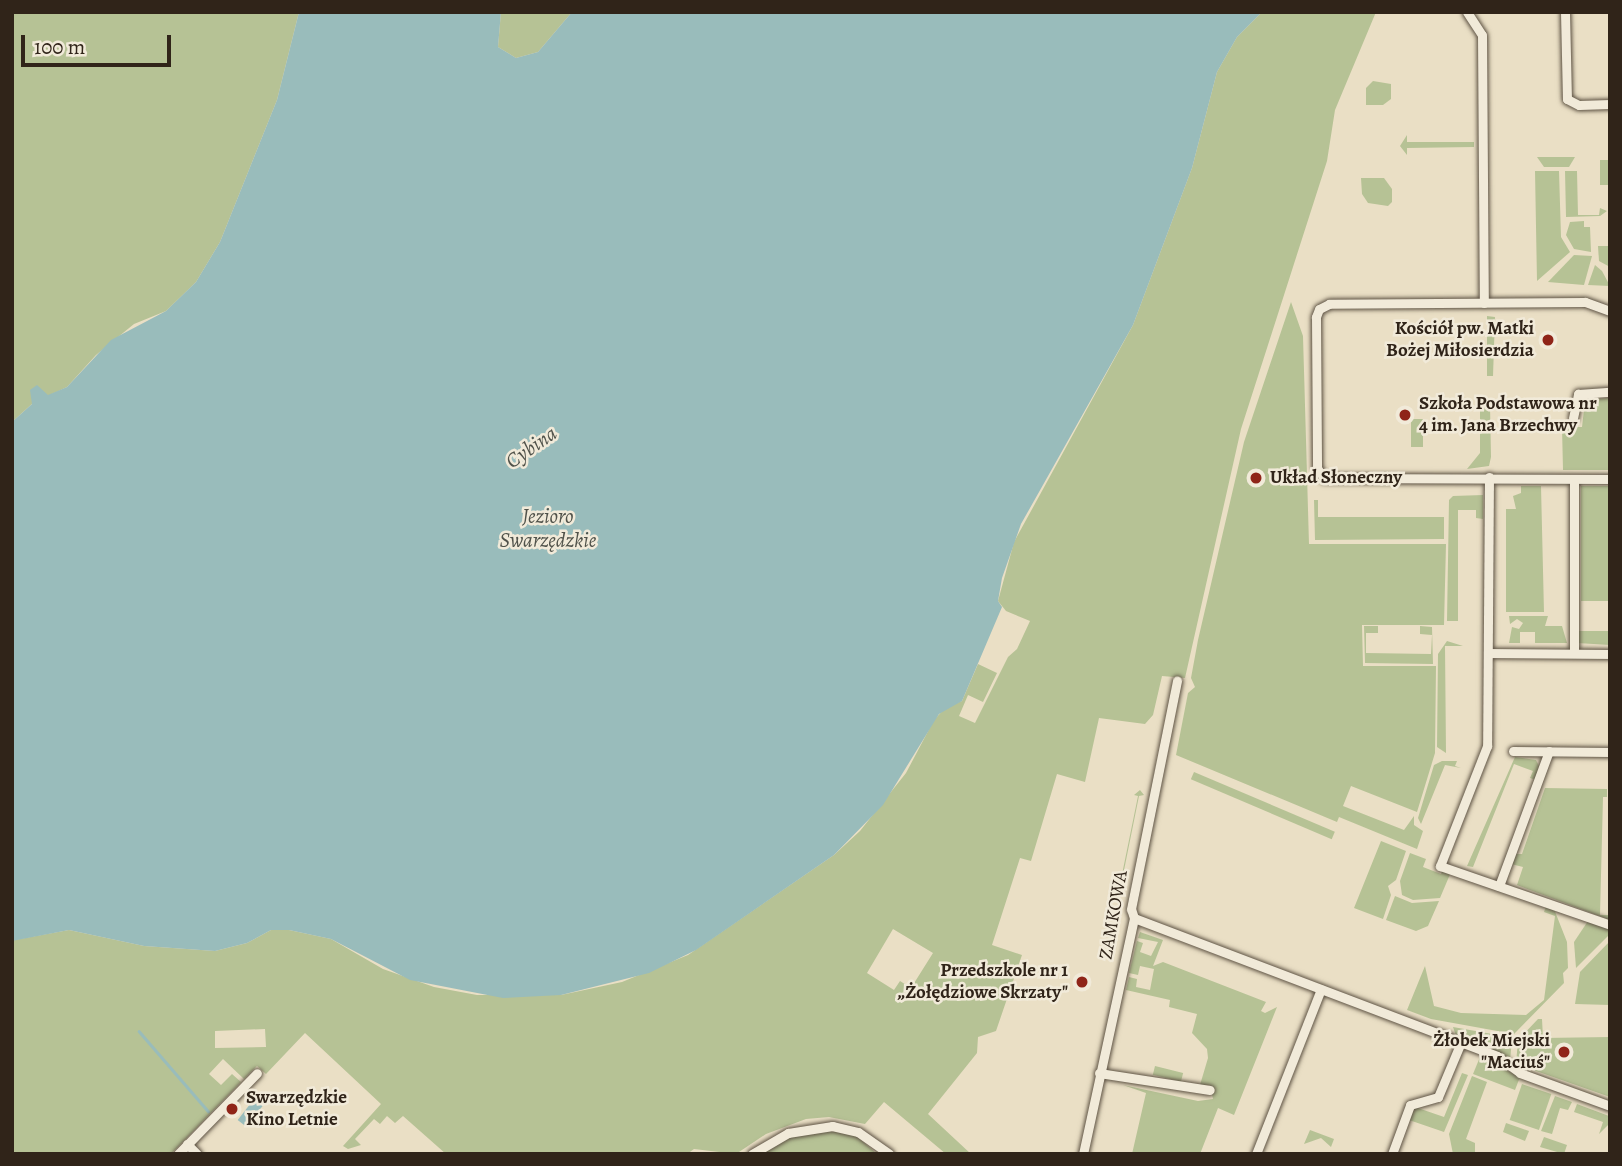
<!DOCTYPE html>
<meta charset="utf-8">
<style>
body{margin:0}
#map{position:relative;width:1622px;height:1166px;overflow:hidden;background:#eadfc5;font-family:Alegreya,serif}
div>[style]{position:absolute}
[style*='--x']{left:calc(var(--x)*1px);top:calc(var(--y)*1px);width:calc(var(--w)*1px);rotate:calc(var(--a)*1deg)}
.green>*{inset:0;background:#b6c295;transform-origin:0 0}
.water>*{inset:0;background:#99bcbb;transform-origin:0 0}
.stream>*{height:2.5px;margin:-1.25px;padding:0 1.25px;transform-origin:1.25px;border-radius:1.25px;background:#99bcbb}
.roads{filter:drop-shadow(0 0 2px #5e5344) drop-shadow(0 0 2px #5e5344)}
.minor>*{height:9px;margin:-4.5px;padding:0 4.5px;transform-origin:4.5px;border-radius:4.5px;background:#f1ead9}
.dots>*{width:19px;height:19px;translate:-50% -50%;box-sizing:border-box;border:4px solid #f1ead9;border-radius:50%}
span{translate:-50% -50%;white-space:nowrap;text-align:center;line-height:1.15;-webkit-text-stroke:5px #f1ead9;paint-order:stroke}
.poi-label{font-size:19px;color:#302419;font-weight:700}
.right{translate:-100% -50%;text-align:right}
.left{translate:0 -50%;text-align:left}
.street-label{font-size:19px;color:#302419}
.water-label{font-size:21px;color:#50524a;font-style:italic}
.frame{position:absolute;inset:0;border:14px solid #302419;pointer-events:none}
.scale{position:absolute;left:21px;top:35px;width:150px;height:32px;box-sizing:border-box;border:4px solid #302419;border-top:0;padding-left:9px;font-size:21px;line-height:24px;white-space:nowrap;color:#302419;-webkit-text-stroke:5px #f1ead9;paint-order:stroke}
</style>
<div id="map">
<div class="green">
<div style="clip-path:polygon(12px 12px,299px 12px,277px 100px,220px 242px,196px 282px,166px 311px,134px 324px,96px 355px,67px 387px,33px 403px,12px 422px)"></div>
<div style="clip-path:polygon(501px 12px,572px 12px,538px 52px,516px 58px,498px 47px)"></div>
<div style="clip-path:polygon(evenodd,1262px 12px,1376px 12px,1335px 110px,1327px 161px,1241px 429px,1185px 678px,1162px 676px,1153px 715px,1145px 724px,1099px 718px,1085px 782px,1057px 774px,1031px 861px,1020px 858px,992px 945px,1022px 955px,996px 1031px,978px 1037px,977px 1053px,928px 1114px,971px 1154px,946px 1154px,884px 1102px,865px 1124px,829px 1117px,806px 1119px,766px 1134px,736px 1154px,694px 1149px,687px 1154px,446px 1154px,403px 1116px,395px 1123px,387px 1116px,380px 1124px,374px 1119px,355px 1139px,361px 1145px,348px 1149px,343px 1146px,381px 1104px,305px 1033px,266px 1074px,257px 1066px,244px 1079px,223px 1059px,209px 1074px,221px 1085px,232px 1074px,241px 1082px,171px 1154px,12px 1154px,14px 940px,69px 930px,144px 946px,215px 951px,247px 943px,271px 930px,289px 930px,331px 939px,383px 969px,434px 987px,477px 995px,561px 995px,622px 982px,688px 955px,834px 855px,860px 831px,906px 773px,934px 720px,946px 707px,962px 701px,978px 664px,997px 673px,983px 702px,968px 695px,959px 716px,975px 723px,1008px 657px,1017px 649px,1030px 621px,1006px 611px,998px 601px,1014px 542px,1133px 325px,1192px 168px,1217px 72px,1237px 37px,1262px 12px,893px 929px,933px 953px,911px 988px,900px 981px,894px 990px,867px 973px,893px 929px,1262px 12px,265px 1029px,266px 1047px,215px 1048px,215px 1031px,265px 1029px)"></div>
<div style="clip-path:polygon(1373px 81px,1391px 84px,1391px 99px,1383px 105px,1366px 105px,1366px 88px)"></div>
<div style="clip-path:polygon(1407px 135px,1407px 142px,1474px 142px,1474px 147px,1407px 148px,1407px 155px,1400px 146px)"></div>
<div style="clip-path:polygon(1537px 157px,1575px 157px,1569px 167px,1544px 167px)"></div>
<div style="left:1600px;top:160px;width:10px;height:25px"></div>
<div style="clip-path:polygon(1535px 171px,1559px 171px,1561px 237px,1570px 252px,1537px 281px)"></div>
<div style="clip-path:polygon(1565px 171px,1577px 171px,1578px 215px,1599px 215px,1600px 208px,1607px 211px,1600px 216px,1566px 217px)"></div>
<div style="clip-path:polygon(1361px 178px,1384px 178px,1392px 189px,1392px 202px,1388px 206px,1368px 203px,1362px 194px)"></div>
<div style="clip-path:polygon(1584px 221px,1584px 227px,1590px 227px,1591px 252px,1574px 249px,1566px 235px,1570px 222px)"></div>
<div style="clip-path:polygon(1598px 246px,1610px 246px,1610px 267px,1599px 261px)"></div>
<div style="clip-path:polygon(1574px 255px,1592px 256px,1584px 285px,1548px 282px)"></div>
<div style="clip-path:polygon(1595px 265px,1602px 271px,1610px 286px,1588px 285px)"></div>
<div style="clip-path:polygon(1291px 302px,1303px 336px,1309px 544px,1446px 544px,1444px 625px,1362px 625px,1363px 666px,1436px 666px,1435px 753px,1417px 812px,1351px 786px,1343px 806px,1404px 830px,1414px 816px,1414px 825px,1423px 831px,1417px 849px,1339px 817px,1337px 822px,1176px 755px,1188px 693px,1195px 687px,1191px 678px,1198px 640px,1244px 442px)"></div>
<div style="clip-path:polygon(1487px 316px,1495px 317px,1493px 376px,1487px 376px)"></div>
<div style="clip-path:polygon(1610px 398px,1610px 470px,1563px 470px,1562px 427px,1582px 427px,1584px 410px,1594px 399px)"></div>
<div style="clip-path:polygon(1480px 399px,1490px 405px,1491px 457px,1489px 466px,1467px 469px,1480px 453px)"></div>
<div style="left:1411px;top:419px;width:12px;height:28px"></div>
<div style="clip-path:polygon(1521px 486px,1541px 486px,1544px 612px,1506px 612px,1506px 509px,1516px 509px,1513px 496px,1521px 493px)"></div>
<div style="left:1581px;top:486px;width:29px;height:115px"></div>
<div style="clip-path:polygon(1483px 495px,1483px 519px,1476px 518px,1476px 510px,1458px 510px,1458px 621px,1447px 621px,1449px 500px,1453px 496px)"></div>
<div style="clip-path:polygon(1314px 500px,1318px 500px,1318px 517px,1444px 517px,1444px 539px,1315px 540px)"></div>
<div style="clip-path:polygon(1509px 616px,1548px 616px,1545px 626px,1562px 626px,1567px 643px,1535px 643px,1535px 632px,1520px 632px,1520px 643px,1509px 643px,1512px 627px,1519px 629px,1523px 623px,1517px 619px,1510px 624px)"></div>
<div style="clip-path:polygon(1378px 626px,1378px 633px,1366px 633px,1366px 653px,1431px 654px,1432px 635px,1420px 634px,1420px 626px,1432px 627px,1433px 664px,1365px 663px,1364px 626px)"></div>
<div style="clip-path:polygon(1579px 631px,1610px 631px,1610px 645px,1577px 643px)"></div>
<div style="clip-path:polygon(1447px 641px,1463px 646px,1445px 646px,1446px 753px,1437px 747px,1438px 654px)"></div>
<div style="clip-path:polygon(1515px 757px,1536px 760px,1539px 766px,1536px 780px,1530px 778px,1533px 771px,1514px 764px,1473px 867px,1467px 866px)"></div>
<div style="clip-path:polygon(1442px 761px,1457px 761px,1455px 766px,1461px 768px,1445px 765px,1421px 824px,1418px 818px,1434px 765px)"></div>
<div style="left:1194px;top:772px;width:153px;height:8px;rotate:23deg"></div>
<div style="clip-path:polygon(1545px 788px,1607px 789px,1607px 797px,1603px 797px,1600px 915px,1610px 915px,1610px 920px,1517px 885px,1523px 867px,1511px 864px,1514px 854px,1522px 854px)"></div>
<div style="clip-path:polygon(1140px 790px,1144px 795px,1139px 796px,1120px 890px,1125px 891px,1118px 895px,1114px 889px,1119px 889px,1138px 796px,1134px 795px)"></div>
<div style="clip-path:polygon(1381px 841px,1406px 851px,1396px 880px,1388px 886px,1391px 895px,1383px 919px,1354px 908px)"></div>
<div style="clip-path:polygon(1410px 853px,1426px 859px,1423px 867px,1441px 874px,1443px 869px,1451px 872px,1440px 898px,1413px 900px,1402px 895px,1400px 881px)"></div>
<div style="clip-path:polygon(1395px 896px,1412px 903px,1439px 901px,1428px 926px,1416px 931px,1386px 920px)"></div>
<div style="clip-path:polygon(1546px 906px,1554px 909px,1567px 942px,1568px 968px,1563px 973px,1564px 983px,1514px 1034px,1431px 1019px,1407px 1010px,1425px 966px,1434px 1006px,1461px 1013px,1526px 1015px,1544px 1000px,1555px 916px,1544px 912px)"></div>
<div style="clip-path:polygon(1588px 921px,1610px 929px,1610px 934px,1576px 968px,1574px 942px)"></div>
<div style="clip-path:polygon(1140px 932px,1163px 940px,1153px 966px,1163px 962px,1266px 1002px,1261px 1011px,1265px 1013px,1277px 1007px,1234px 1115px,1218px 1108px,1200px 1154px,1132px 1154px,1146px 1093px,1123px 1085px,1198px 1101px,1213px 1099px,1210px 1085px,1200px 1085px,1208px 1058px,1207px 1049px,1192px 1033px,1197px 1014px,1169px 1007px,1170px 1000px,1126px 990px,1129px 977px,1137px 979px,1136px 987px,1150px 990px,1154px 969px,1140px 966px,1138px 975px,1129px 973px,1137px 941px,1143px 943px,1140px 952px,1151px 956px,1158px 942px,1138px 938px)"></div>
<div style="clip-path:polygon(1610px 941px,1610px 1005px,1575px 1004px,1580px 972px)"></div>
<div style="clip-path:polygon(1538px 1019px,1542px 1019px,1543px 1038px,1610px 1037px,1610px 1097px,1516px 1064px,1518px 1040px)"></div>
<div style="clip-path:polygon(1453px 1027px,1509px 1037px,1484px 1047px,1456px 1036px)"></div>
<div style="clip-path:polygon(1512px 1040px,1510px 1060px,1489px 1049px)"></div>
<div style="clip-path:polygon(1480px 1057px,1520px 1077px,1515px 1090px,1473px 1074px)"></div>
<div style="left:1155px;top:1066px;width:29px;height:9px;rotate:14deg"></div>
<div style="clip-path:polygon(1462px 1073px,1468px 1075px,1444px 1132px,1409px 1120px,1415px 1107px,1444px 1117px)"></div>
<div style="clip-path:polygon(1472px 1076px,1487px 1082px,1466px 1139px,1475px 1143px,1475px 1154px,1453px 1154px,1449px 1134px)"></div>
<div style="left:1522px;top:1084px;width:31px;height:38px;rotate:19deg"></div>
<div style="clip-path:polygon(1555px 1096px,1572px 1102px,1568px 1110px,1560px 1108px,1552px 1134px,1541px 1131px)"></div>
<div style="clip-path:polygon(1577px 1104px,1609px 1116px,1610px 1123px,1599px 1134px,1603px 1122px,1574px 1112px)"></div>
<div style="clip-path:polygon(1506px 1123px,1529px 1131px,1525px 1141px,1503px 1132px)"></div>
<div style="clip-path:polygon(820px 1129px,853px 1133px,877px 1154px,757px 1154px,778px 1140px)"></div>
<div style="clip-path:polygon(1310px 1130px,1334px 1139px,1331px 1147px,1321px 1138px,1304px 1144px)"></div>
<div style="clip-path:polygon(1544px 1137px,1567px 1145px,1564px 1154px,1540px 1147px)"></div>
</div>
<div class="water">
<div style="clip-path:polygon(299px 12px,501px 12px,498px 47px,516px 58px,538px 52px,572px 12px,1262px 12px,1237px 37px,1217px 72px,1192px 168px,1133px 325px,1021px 524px,1002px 578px,998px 601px,1002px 607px,962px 701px,939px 714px,883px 805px,834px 855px,696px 950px,649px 973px,561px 995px,503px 998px,410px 980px,331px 939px,289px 930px,271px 930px,247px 943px,215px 951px,144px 946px,69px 930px,12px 941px,12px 422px,32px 404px,30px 390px,37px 385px,48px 395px,67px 387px,111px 340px,166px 311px,196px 282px,220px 242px,277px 100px)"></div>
<div style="left:258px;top:1094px;width:11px;height:33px;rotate:38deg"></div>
</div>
<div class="stream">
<div style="--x:139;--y:1031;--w:106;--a:49.2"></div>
</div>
<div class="roads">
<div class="minor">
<div style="--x:1467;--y:12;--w:27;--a:57"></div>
<div style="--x:1482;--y:35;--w:268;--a:89.6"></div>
<div style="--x:1565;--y:12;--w:87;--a:88.7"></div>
<div style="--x:1567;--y:99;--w:13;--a:27"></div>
<div style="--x:1579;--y:105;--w:31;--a:-2"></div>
<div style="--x:1610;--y:311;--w:27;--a:-160"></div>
<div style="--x:1585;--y:302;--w:256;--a:179.6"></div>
<div style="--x:1329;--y:304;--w:11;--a:153"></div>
<div style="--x:1319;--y:309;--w:9;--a:111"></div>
<div style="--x:1316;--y:317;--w:151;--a:89.6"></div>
<div style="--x:1317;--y:468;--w:12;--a:55"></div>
<div style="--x:1324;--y:478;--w:286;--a:0.2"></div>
<div style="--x:1573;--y:418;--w:25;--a:-78"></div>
<div style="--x:1578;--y:394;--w:32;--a:-4"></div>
<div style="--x:1489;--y:477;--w:269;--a:90.4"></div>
<div style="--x:1487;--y:746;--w:129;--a:111.4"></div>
<div style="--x:1440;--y:866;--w:180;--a:19.1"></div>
<div style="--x:1574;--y:479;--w:174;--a:90"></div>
<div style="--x:1489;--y:653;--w:121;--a:0.5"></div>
<div style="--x:1513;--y:751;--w:97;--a:0.6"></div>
<div style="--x:1499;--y:886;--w:144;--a:-69.7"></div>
<div style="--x:1134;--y:918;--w:388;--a:20.8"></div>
<div style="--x:1497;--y:1056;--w:29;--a:36"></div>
<div style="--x:1520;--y:1073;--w:96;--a:20.1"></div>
<div style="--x:1099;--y:1073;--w:112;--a:8.7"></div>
<div style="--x:187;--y:1144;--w:14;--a:45"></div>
<div style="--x:178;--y:1154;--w:113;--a:-45.7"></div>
<div style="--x:752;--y:1154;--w:42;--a:-30.3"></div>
<div style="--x:788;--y:1133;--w:45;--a:-9"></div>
<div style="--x:832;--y:1126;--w:27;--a:13"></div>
<div style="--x:858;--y:1132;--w:38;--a:35"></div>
<div style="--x:1083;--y:1154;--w:241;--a:-77.8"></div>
<div style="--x:1134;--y:918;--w:9;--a:-108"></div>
<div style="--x:1131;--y:909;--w:233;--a:-78.6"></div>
<div style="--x:1256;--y:1154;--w:177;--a:-68.5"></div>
<div style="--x:1392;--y:1154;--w:52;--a:-69.8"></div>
<div style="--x:1410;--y:1105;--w:29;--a:-16"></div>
<div style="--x:1438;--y:1097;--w:60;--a:-67.3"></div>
</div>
</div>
<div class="dots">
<div style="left:1548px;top:340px;background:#8f2418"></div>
<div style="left:1405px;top:415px;background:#8f2418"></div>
<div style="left:1256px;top:478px;background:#8f2418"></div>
<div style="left:1082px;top:982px;background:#8f2418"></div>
<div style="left:1564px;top:1052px;background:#8f2418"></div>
<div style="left:232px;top:1109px;background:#8f2418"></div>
</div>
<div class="poi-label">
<span class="right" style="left:1534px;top:340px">Kościół pw. Matki<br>Bożej Miłosierdzia</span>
<span class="left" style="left:1419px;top:415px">Szkoła Podstawowa nr<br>4 im. Jana Brzechwy</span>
<span class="left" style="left:1270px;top:478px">Układ Słoneczny</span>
<span class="right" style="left:1068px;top:982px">Przedszkole nr 1<br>„Żołędziowe Skrzaty"</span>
<span class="right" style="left:1550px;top:1052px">Żłobek Miejski<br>"Maciuś"</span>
<span class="left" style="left:246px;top:1109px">Swarzędzkie<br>Kino Letnie</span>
</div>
<div class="street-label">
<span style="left:1114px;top:915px;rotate:-80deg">ZAMKOWA</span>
</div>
<div class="water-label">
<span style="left:531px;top:447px;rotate:-35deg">Cybina</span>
<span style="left:548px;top:528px">Jezioro<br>Swarzędzkie</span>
</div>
<div class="frame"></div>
<div class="scale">100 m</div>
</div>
